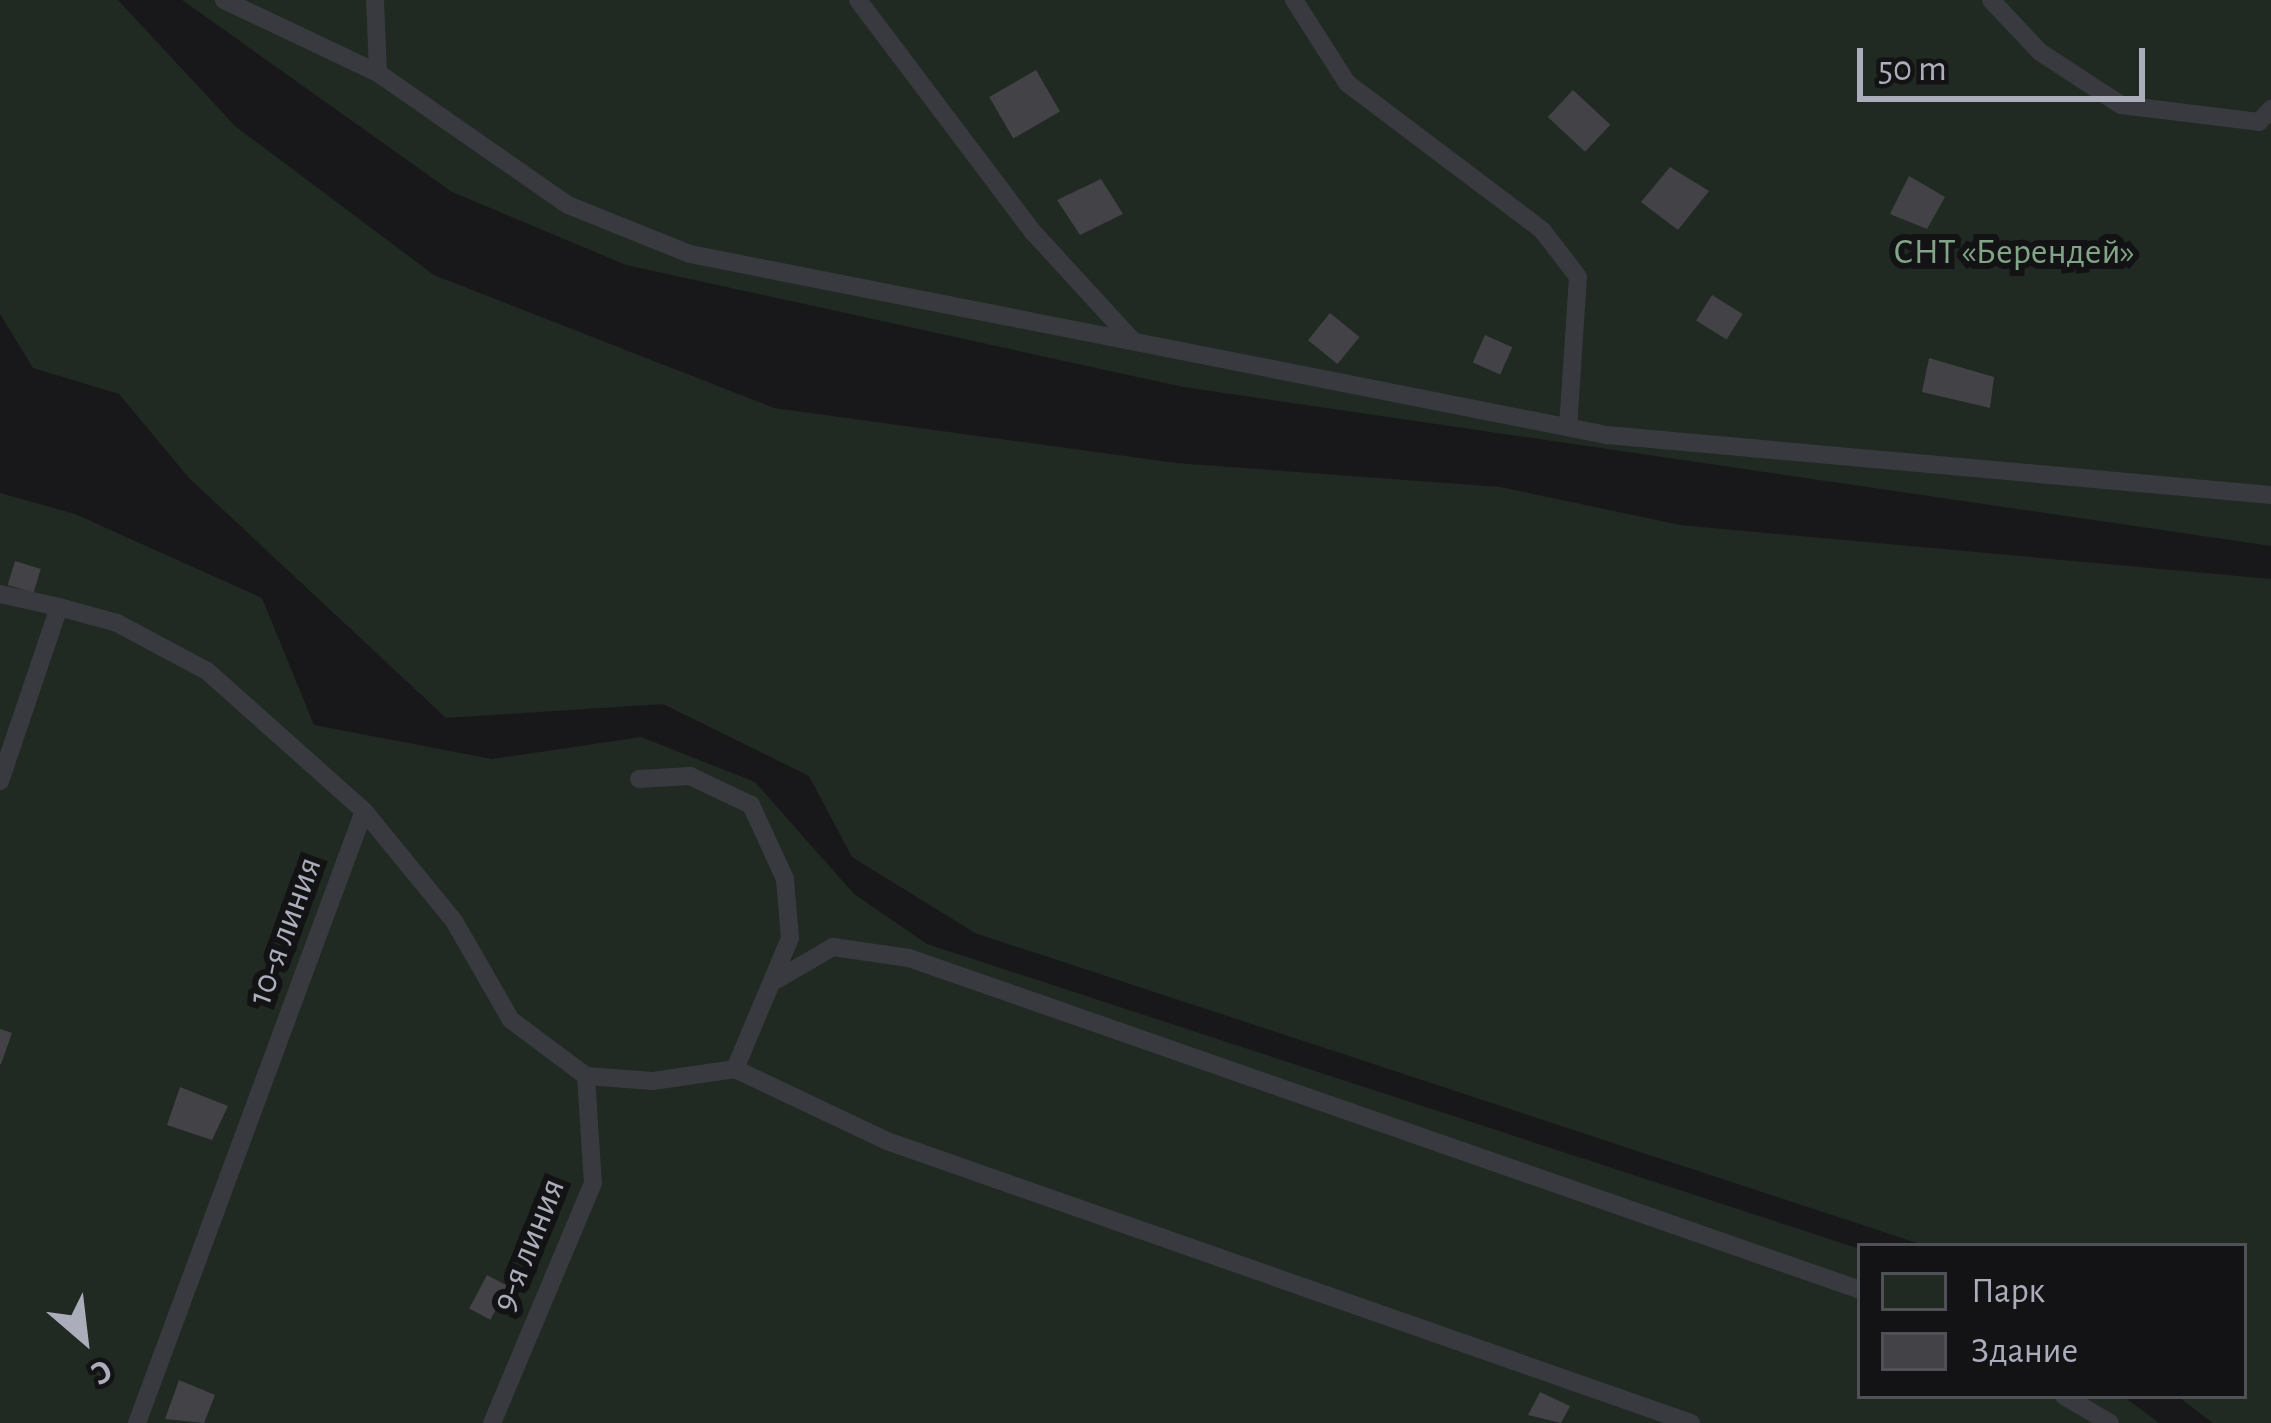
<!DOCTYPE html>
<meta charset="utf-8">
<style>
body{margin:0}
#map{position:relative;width:2271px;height:1423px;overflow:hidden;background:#18181a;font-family:"Alegreya Sans",sans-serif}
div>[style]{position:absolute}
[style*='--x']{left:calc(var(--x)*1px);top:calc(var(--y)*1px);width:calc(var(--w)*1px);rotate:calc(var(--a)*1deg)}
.green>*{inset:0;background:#202922}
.building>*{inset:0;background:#434347;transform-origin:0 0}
.service>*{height:18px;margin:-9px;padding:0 9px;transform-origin:9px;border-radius:9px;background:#393a3f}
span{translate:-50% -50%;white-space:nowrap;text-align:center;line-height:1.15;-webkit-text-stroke:12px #131315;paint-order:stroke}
.park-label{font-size:36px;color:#82a587}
.street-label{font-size:36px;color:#abaeba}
.legend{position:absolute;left:1857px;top:1243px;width:390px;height:156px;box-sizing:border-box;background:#131315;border:3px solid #505157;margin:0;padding:15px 21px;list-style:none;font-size:36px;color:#abaeba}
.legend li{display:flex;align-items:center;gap:24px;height:60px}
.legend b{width:60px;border:3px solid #505157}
.north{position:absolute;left:24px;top:1279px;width:120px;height:120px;-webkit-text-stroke:9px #131315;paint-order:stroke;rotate:152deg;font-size:33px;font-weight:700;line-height:48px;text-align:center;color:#abaeba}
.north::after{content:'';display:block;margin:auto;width:42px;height:54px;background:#abaeba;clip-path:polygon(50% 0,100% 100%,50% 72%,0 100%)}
.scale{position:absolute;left:1857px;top:48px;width:288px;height:54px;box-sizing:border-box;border:6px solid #abaeba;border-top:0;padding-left:15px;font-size:36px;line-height:42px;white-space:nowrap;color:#abaeba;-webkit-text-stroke:9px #131315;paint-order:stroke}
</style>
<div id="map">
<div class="green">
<div style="clip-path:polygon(0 0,118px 0,235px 126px,434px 275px,774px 408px,1176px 463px,1500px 487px,1680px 525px,2271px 579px,2271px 1423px,2213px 1423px,2177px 1396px,2244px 1396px,2244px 1246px,1926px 1246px,975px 933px,852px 857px,809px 776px,663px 704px,446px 718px,189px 478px,119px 394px,33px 368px,0 314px)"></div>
<div style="clip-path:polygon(182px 0,2271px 0,2271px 546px,1183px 387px,626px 265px,452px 192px)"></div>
<div style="clip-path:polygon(0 493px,75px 514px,262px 598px,314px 725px,492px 759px,641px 737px,755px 782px,854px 894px,927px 944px,1860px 1249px,1860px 1396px,2123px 1396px,2159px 1423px,0 1423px)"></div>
</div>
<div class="building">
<div style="left:1036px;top:70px;width:48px;height:54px;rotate:60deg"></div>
<div style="left:1573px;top:90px;width:51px;height:37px;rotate:43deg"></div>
<div style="clip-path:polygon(1670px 167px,1709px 191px,1678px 230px,1641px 202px)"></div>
<div style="clip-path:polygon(1909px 176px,1945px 197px,1927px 229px,1890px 214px)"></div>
<div style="clip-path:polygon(1101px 179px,1123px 214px,1080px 235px,1057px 200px)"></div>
<div style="left:1712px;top:295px;width:36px;height:30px;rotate:32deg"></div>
<div style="left:1330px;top:313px;width:38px;height:35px;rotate:39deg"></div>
<div style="left:1485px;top:335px;width:30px;height:30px;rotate:24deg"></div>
<div style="clip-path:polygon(1929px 358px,1994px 377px,1990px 408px,1922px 392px)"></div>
<div style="left:15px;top:561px;width:27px;height:25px;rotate:17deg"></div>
<div style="clip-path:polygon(0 1029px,12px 1033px,1px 1064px,0 1064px)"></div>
<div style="clip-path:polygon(180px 1087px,228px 1106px,212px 1140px,167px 1125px)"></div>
<div style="left:487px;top:1275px;width:24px;height:38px;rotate:28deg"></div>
<div style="clip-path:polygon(179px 1380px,215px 1395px,204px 1423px,165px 1419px)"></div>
<div style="clip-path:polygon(1540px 1392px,1570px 1406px,1561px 1423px,1528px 1415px)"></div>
</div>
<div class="service">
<div style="--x:224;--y:0;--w:170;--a:25.4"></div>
<div style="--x:378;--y:73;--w:231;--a:34.8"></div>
<div style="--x:568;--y:205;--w:131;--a:21.9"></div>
<div style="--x:690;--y:254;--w:935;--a:11.17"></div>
<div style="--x:1607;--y:435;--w:667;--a:5.16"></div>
<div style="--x:375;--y:0;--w:73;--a:87.6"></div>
<div style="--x:858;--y:0;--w:291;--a:53"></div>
<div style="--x:1033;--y:232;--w:145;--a:47.5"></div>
<div style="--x:1294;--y:0;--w:98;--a:57.4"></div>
<div style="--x:1347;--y:83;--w:244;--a:37"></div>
<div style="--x:1542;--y:230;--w:59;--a:52.5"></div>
<div style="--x:1578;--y:277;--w:150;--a:93.8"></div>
<div style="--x:1991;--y:0;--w:71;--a:46.7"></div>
<div style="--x:2040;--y:52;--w:97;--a:33.2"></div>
<div style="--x:2121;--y:105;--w:139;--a:7"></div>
<div style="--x:2259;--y:122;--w:18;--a:-47"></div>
<div style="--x:0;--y:594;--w:60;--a:12.4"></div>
<div style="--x:59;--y:607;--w:184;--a:108.7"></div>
<div style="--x:59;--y:607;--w:60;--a:15.4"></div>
<div style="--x:117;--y:623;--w:102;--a:28.1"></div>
<div style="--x:207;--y:671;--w:210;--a:41.7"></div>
<div style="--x:364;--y:811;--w:653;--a:110.35"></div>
<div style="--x:639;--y:779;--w:51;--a:-3.4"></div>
<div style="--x:690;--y:776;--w:68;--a:25.4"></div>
<div style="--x:751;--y:805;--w:81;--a:65.3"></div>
<div style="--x:785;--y:879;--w:59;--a:85.2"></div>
<div style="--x:790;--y:938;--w:142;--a:112.8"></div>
<div style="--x:364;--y:811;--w:142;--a:50.7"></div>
<div style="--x:454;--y:921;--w:114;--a:60.1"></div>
<div style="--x:511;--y:1020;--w:94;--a:36.7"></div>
<div style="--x:586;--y:1076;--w:107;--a:86.3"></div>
<div style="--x:593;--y:1183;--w:260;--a:112.8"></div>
<div style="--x:778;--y:979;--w:64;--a:-30.2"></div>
<div style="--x:833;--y:947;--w:77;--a:8.2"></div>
<div style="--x:909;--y:958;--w:1007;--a:19.24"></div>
<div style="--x:586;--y:1076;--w:67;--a:4.3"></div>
<div style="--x:653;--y:1081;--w:83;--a:-8.3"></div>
<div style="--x:735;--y:1069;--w:168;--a:25.3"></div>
<div style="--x:887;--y:1141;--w:852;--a:19.33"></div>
<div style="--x:2064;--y:1396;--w:53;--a:30.4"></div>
</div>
<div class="park-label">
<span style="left:2014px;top:253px">СНТ «Берендей»</span>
</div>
<div class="street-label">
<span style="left:285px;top:931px;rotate:-70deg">10-я линия</span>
<span style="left:529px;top:1245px;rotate:-68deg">9-я линия</span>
</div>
<ul class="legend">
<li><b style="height:33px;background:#202922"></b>Парк</li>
<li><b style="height:33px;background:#434347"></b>Здание</li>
</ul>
<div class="north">С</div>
<div class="scale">50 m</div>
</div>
